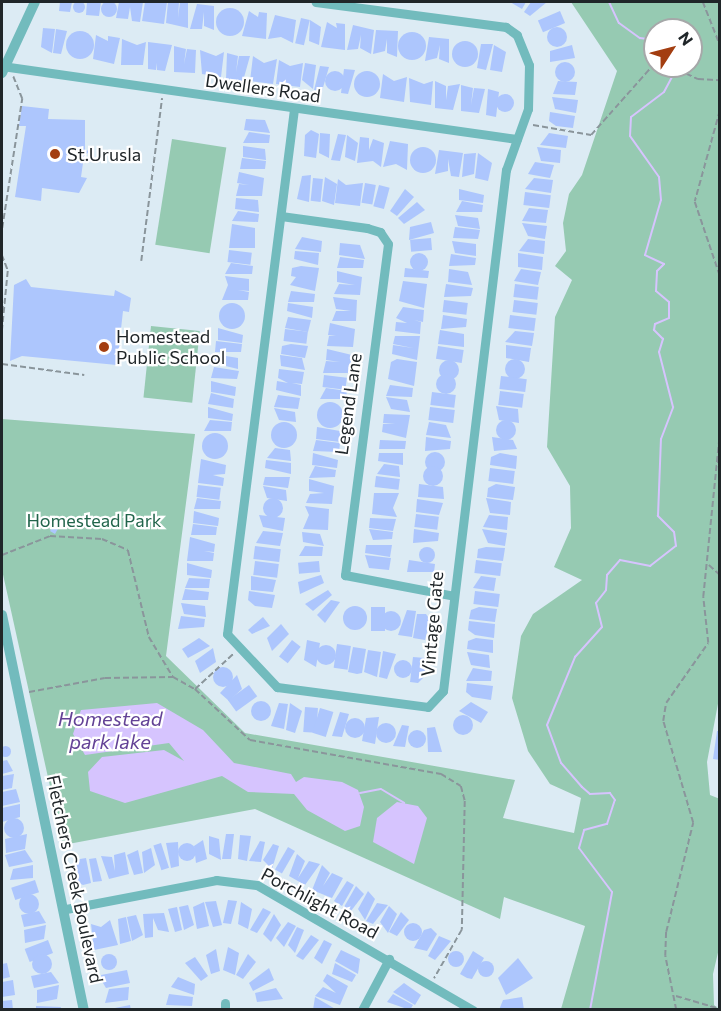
<!DOCTYPE html>
<style>
body{margin:0}
#map{position:relative;width:721px;height:1011px;overflow:hidden;background:#dcebf4;font-family:Commissioner,sans-serif}
div>[style]{position:absolute}
[style*='--x']{left:calc(var(--x)*1px);top:calc(var(--y)*1px);width:calc(var(--w)*1px);rotate:calc(var(--a)*1deg)}
.green>*{inset:0;background:#96cab2;transform-origin:0 0}
.water>*{inset:0;background:#d6c4fe}
.stream>*{height:2px;margin:-1px;padding:0 1px;transform-origin:1px;border-radius:1px;background:#d6c4fe}
.building>*{inset:0;background:#adc6fd;transform-origin:0 0}
.round{border-radius:50%}
.path>*{height:1.5px;margin-top:-0.75px;transform-origin:0;background:repeating-linear-gradient(90deg,#8a959b 0 6px,transparent 0 9px)}
.minor>*{height:9px;margin:-4.5px;padding:0 4.5px;transform-origin:4.5px;border-radius:4.5px;background:#72bbbd}
.tertiary>*{height:10px;margin:-5px;padding:0 5px;transform-origin:5px;border-radius:5px;background:#72bbbd}
.dots>*{width:16px;height:16px;translate:-50% -50%;box-sizing:border-box;border:3px solid #fff;border-radius:50%}
span{translate:-50% -50%;white-space:nowrap;text-align:center;line-height:1.15;-webkit-text-stroke:4.5px #fff;paint-order:stroke}
.street-label{font-size:18px;color:#202629}
.poi-label{font-size:18px;color:#202629}
.left{translate:0 -50%;text-align:left}
.park-label{font-size:18px;color:#21644b}
.water-label{font-size:20px;color:#634296;font-style:italic}
.frame{position:absolute;inset:0;border:3px solid #202629;pointer-events:none}
.north{position:absolute;left:643px;top:18px;width:60px;height:60px;box-sizing:border-box;background:#fff;border:2px solid #a6a8a9;border-radius:50%;rotate:54deg;font-size:16px;font-weight:700;line-height:24px;text-align:center;color:#202629}
.north::after{content:'';display:block;margin:auto;width:21px;height:27px;background:#a33e11;clip-path:polygon(50% 0,100% 100%,50% 72%,0 100%)}
</style>
<div id="map">
<div class="green">
<div style="clip-path:polygon(evenodd,571px 2px,719px 2px,720px 693px,707px 762px,710px 795px,720px 799px,720px 944px,713px 974px,714px 1005px,719px 1009px,561px 1009px,585px 926px,504px 897px,500px 919px,255px 809px,63px 845px,2px 570px,2px 419px,195px 434px,166px 656px,245px 733px,515px 780px,503px 818px,574px 833px,581px 798px,550px 784px,528px 751px,512px 698px,521px 636px,533px 614px,582px 580px,554px 567px,571px 528px,570px 486px,547px 447px,555px 317px,572px 280px,555px 266px,566px 251px,563px 223px,569px 194px,582px 175px,617px 71px,571px 2px,655px 30px,691px 30px,691px 66px,655px 66px,655px 30px)"></div>
<div style="left:172px;top:139px;width:55px;height:107px;rotate:9deg"></div>
<div style="left:151px;top:326px;width:49px;height:72px;rotate:6deg"></div>
</div>
<div class="water">
<div style="clip-path:polygon(157px 703px,203px 730px,234px 763px,291px 774px,296px 782px,304px 777px,342px 782px,358px 790px,364px 807px,360px 826px,345px 831px,307px 810px,294px 794px,248px 792px,222px 776px,125px 803px,90px 791px,88px 772px,102px 757px,164px 750px,184px 761px,169px 743px,85px 755px,73px 734px,81px 710px)"></div>
<div style="clip-path:polygon(397px 802px,418px 806px,427px 818px,414px 864px,373px 842px,377px 818px)"></div>
</div>
<div class="stream">
<div style="--x:609;--y:2;--w:23;--a:65"></div>
<div style="--x:619;--y:23;--w:26;--a:36"></div>
<div style="--x:640;--y:38;--w:15;--a:8"></div>
<div style="--x:360;--y:793;--w:21;--a:-11"></div>
<div style="--x:381;--y:789;--w:27;--a:31"></div>
<div style="--x:590;--y:1010;--w:120;--a:-79.4"></div>
<div style="--x:612;--y:892;--w:55;--a:-126.9"></div>
<div style="--x:579;--y:848;--w:19;--a:-74"></div>
<div style="--x:584;--y:830;--w:24;--a:-15"></div>
<div style="--x:607;--y:824;--w:25;--a:-72"></div>
<div style="--x:615;--y:800;--w:9;--a:-126"></div>
<div style="--x:610;--y:793;--w:20;--a:177"></div>
<div style="--x:590;--y:794;--w:11;--a:-139"></div>
<div style="--x:582;--y:787;--w:32;--a:-131"></div>
<div style="--x:561;--y:763;--w:40;--a:-110.2"></div>
<div style="--x:547;--y:725;--w:74;--a:-67.6"></div>
<div style="--x:575;--y:657;--w:40;--a:-48"></div>
<div style="--x:602;--y:627;--w:25;--a:-104"></div>
<div style="--x:596;--y:603;--w:16;--a:-52"></div>
<div style="--x:606;--y:590;--w:15;--a:-86"></div>
<div style="--x:607;--y:575;--w:20;--a:-49"></div>
<div style="--x:620;--y:560;--w:31;--a:11"></div>
<div style="--x:650;--y:566;--w:33;--a:-38"></div>
<div style="--x:676;--y:546;--w:14;--a:-98"></div>
<div style="--x:674;--y:532;--w:23;--a:-135"></div>
<div style="--x:658;--y:516;--w:77;--a:-87.8"></div>
<div style="--x:661;--y:439;--w:34;--a:-69"></div>
<div style="--x:673;--y:407;--w:57;--a:-104.3"></div>
<div style="--x:659;--y:352;--w:14;--a:-73"></div>
<div style="--x:663;--y:339;--w:13;--a:-135"></div>
<div style="--x:654;--y:330;--w:6;--a:-81"></div>
<div style="--x:655;--y:324;--w:15;--a:-23"></div>
<div style="--x:669;--y:318;--w:16;--a:-90"></div>
<div style="--x:669;--y:302;--w:17;--a:-140"></div>
<div style="--x:656;--y:291;--w:20;--a:-87"></div>
<div style="--x:657;--y:271;--w:10;--a:-45"></div>
<div style="--x:664;--y:264;--w:21;--a:-155"></div>
<div style="--x:645;--y:255;--w:57;--a:-73.8"></div>
<div style="--x:661;--y:200;--w:23;--a:-95"></div>
<div style="--x:659;--y:177;--w:50;--a:-125.3"></div>
<div style="--x:630;--y:136;--w:19;--a:-87"></div>
<div style="--x:631;--y:117;--w:41;--a:-37.1"></div>
<div style="--x:664;--y:92;--w:30;--a:-62"></div>
</div>
<div class="building">
<div class="round" style="left:101px;top:1px;width:16px;height:16px"></div>
<div class="round" style="left:73px;top:1px;width:12px;height:12px"></div>
<div style="clip-path:polygon(60px 2px,72px 2px,70px 12px,59px 11px)"></div>
<div style="clip-path:polygon(87px 2px,101px 2px,99px 16px,86px 15px)"></div>
<div style="clip-path:polygon(119px 2px,143px 2px,140px 22px,132px 21px,130px 7px,128px 19px,116px 18px)"></div>
<div style="clip-path:polygon(145px 2px,167px 2px,164px 24px,142px 21px)"></div>
<div style="clip-path:polygon(168px 2px,179px 2px,178px 18px,180px 2px,188px 3px,188px 28px,166px 23px)"></div>
<div style="clip-path:polygon(510px 2px,526px 2px,522px 9px)"></div>
<div style="clip-path:polygon(531px 2px,547px 2px,530px 16px,524px 12px)"></div>
<div style="clip-path:polygon(197px 4px,214px 6px,214px 30px,204px 26px,204px 12px,202px 29px,190px 29px)"></div>
<div class="round" style="left:216px;top:8px;width:28px;height:28px"></div>
<div style="clip-path:polygon(249px 11px,258px 17px,259px 12px,267px 13px,266px 39px,242px 36px)"></div>
<div style="left:560px;top:11px;width:13px;height:24px;rotate:67deg"></div>
<div style="clip-path:polygon(275px 15px,296px 20px,293px 43px,281px 37px,268px 39px)"></div>
<div style="left:301px;top:18px;width:9px;height:26px;rotate:13deg"></div>
<div style="clip-path:polygon(310px 20px,321px 27px,319px 45px,309px 41px)"></div>
<div style="clip-path:polygon(327px 22px,337px 28px,336px 23px,345px 24px,345px 50px,321px 47px)"></div>
<div style="clip-path:polygon(353px 25px,374px 30px,371px 54px,360px 48px,361px 35px,358px 49px,347px 50px)"></div>
<div class="round" style="left:547px;top:27px;width:20px;height:20px"></div>
<div style="clip-path:polygon(43px 28px,55px 29px,52px 53px,41px 47px)"></div>
<div style="clip-path:polygon(56px 29px,67px 31px,61px 54px,53px 53px)"></div>
<div style="clip-path:polygon(376px 30px,398px 31px,397px 57px,387px 53px,387px 39px,385px 51px,373px 54px)"></div>
<div class="round" style="left:66px;top:31px;width:28px;height:28px"></div>
<div class="round" style="left:398px;top:32px;width:28px;height:28px"></div>
<div style="clip-path:polygon(96px 35px,108px 41px,108px 36px,120px 38px,114px 64px,93px 59px)"></div>
<div style="clip-path:polygon(429px 37px,449px 39px,449px 63px,439px 59px,440px 45px,437px 58px,425px 61px)"></div>
<div style="clip-path:polygon(122px 39px,137px 45px,146px 42px,143px 65px,121px 65px)"></div>
<div class="round" style="left:452px;top:41px;width:26px;height:26px"></div>
<div style="clip-path:polygon(148px 42px,172px 45px,165px 71px,157px 70px,157px 63px,156px 70px,148px 69px)"></div>
<div style="clip-path:polygon(481px 44px,493px 44px,486px 70px,477px 68px)"></div>
<div style="clip-path:polygon(494px 45px,506px 52px,502px 72px,490px 70px)"></div>
<div style="clip-path:polygon(572px 45px,575px 58px,550px 62px,550px 51px)"></div>
<div style="clip-path:polygon(174px 46px,186px 49px,184px 64px,187px 49px,196px 50px,195px 73px,174px 72px)"></div>
<div style="clip-path:polygon(200px 50px,216px 56px,224px 52px,221px 77px,202px 74px)"></div>
<div style="clip-path:polygon(227px 53px,238px 56px,236px 72px,239px 56px,250px 56px,243px 81px,226px 79px)"></div>
<div style="clip-path:polygon(253px 56px,264px 63px,277px 59px,273px 84px,250px 81px)"></div>
<div style="clip-path:polygon(279px 60px,290px 66px,303px 63px,300px 87px,276px 84px)"></div>
<div class="round" style="left:555px;top:62px;width:20px;height:20px"></div>
<div style="clip-path:polygon(305px 63px,316px 65px,313px 89px,302px 80px)"></div>
<div style="clip-path:polygon(320px 66px,329px 67px,322px 91px,314px 90px)"></div>
<div style="clip-path:polygon(344px 69px,355px 70px,348px 94px,341px 93px)"></div>
<div class="round" style="left:354px;top:71px;width:26px;height:26px"></div>
<div class="round" style="left:325px;top:71px;width:20px;height:20px"></div>
<div style="clip-path:polygon(383px 74px,394px 81px,407px 77px,404px 102px,380px 98px)"></div>
<div style="clip-path:polygon(409px 78px,424px 84px,433px 81px,431px 105px,410px 102px)"></div>
<div style="clip-path:polygon(435px 81px,446px 86px,446px 100px,448px 86px,460px 84px,453px 110px,435px 108px)"></div>
<div style="clip-path:polygon(558px 81px,577px 82px,575px 95px,553px 94px)"></div>
<div style="clip-path:polygon(461px 85px,473px 88px,471px 105px,474px 88px,485px 89px,479px 113px,461px 111px)"></div>
<div style="clip-path:polygon(488px 89px,499px 92px,496px 117px,486px 115px)"></div>
<div class="round" style="left:496px;top:94px;width:18px;height:18px"></div>
<div style="clip-path:polygon(552px 97px,578px 100px,576px 113px,555px 109px)"></div>
<div style="clip-path:polygon(22px 106px,49px 109px,48px 119px,85px 120px,85px 150px,90px 151px,84px 156px,81px 177px,87px 178px,79px 193px,42px 188px,41px 201px,15px 197px,26px 126px,19px 126px)"></div>
<div style="clip-path:polygon(550px 112px,575px 116px,573px 128px,556px 126px,549px 121px)"></div>
<div style="clip-path:polygon(246px 119px,265px 120px,270px 133px,244px 130px)"></div>
<div style="clip-path:polygon(311px 130px,319px 134px,316px 158px,304px 156px,305px 135px)"></div>
<div style="clip-path:polygon(249px 132px,270px 135px,269px 143px,243px 143px)"></div>
<div style="clip-path:polygon(320px 133px,330px 134px,329px 158px,319px 153px)"></div>
<div style="clip-path:polygon(549px 133px,568px 136px,566px 148px,540px 145px)"></div>
<div style="clip-path:polygon(338px 134px,346px 135px,340px 161px,331px 160px)"></div>
<div style="clip-path:polygon(347px 135px,358px 143px,355px 161px,345px 157px)"></div>
<div style="clip-path:polygon(360px 137px,369px 138px,369px 150px,373px 139px,384px 143px,381px 167px,373px 161px,357px 163px)"></div>
<div style="clip-path:polygon(390px 141px,408px 144px,407px 170px,396px 164px,383px 167px)"></div>
<div style="clip-path:polygon(243px 146px,265px 149px,266px 160px,243px 157px)"></div>
<div class="round" style="left:410px;top:147px;width:26px;height:26px"></div>
<div style="clip-path:polygon(537px 147px,561px 150px,560px 163px,541px 161px)"></div>
<div style="clip-path:polygon(439px 150px,463px 153px,459px 177px,451px 176px,448px 159px,448px 171px,435px 174px)"></div>
<div style="clip-path:polygon(476px 153px,474px 174px,462px 177px,464px 154px)"></div>
<div style="clip-path:polygon(478px 153px,492px 163px,488px 181px,475px 178px)"></div>
<div style="clip-path:polygon(242px 158px,266px 161px,265px 169px,240px 169px)"></div>
<div style="clip-path:polygon(535px 162px,554px 165px,550px 178px,528px 174px)"></div>
<div style="clip-path:polygon(239px 172px,264px 178px,262px 196px,236px 196px,239px 184px,249px 185px,237px 183px)"></div>
<div style="clip-path:polygon(311px 175px,309px 202px,297px 199px,302px 176px)"></div>
<div style="clip-path:polygon(325px 177px,337px 184px,334px 205px,322px 201px)"></div>
<div style="left:313px;top:178px;width:10px;height:23px;rotate:6deg"></div>
<div style="clip-path:polygon(534px 178px,553px 180px,551px 193px,525px 189px)"></div>
<div style="clip-path:polygon(338px 179px,346px 185px,363px 183px,360px 206px,335px 203px)"></div>
<div style="left:365px;top:183px;width:11px;height:20px;rotate:10deg"></div>
<div style="left:379px;top:185px;width:11px;height:22px;rotate:15deg"></div>
<div style="clip-path:polygon(405px 189px,414px 197px,397px 216px,390px 211px)"></div>
<div style="clip-path:polygon(459px 189px,484px 195px,483px 203px,459px 200px)"></div>
<div style="left:525px;top:192px;width:26px;height:13px;rotate:7deg"></div>
<div style="clip-path:polygon(236px 198px,258px 200px,259px 212px,235px 209px)"></div>
<div style="clip-path:polygon(462px 201px,483px 205px,482px 212px,456px 212px)"></div>
<div style="clip-path:polygon(417px 202px,425px 210px,404px 224px,398px 218px)"></div>
<div style="clip-path:polygon(529px 208px,548px 210px,546px 223px,522px 221px)"></div>
<div style="clip-path:polygon(238px 211px,259px 214px,258px 222px,232px 221px)"></div>
<div style="clip-path:polygon(455px 215px,478px 218px,480px 229px,458px 226px)"></div>
<div style="clip-path:polygon(431px 222px,434px 233px,409px 240px,410px 227px)"></div>
<div style="clip-path:polygon(522px 223px,547px 226px,545px 239px,528px 236px)"></div>
<div style="clip-path:polygon(232px 224px,255px 228px,255px 248px,229px 248px)"></div>
<div style="clip-path:polygon(455px 227px,480px 230px,478px 239px,453px 238px)"></div>
<div style="clip-path:polygon(302px 237px,322px 241px,321px 252px,295px 249px)"></div>
<div style="left:431px;top:238px;width:12px;height:21px;rotate:85deg"></div>
<div style="clip-path:polygon(528px 239px,545px 241px,544px 254px,519px 251px)"></div>
<div style="clip-path:polygon(452px 241px,476px 244px,476px 256px,455px 253px)"></div>
<div style="clip-path:polygon(340px 243px,360px 245px,365px 259px,339px 255px)"></div>
<div style="left:229px;top:250px;width:23px;height:12px;rotate:7deg"></div>
<div style="clip-path:polygon(295px 251px,319px 253px,318px 265px,294px 259px)"></div>
<div style="clip-path:polygon(518px 253px,543px 257px,542px 270px,518px 267px)"></div>
<div class="round" style="left:410px;top:253px;width:18px;height:18px"></div>
<div style="clip-path:polygon(451px 254px,476px 258px,475px 265px,449px 266px)"></div>
<div style="clip-path:polygon(340px 257px,364px 260px,363px 268px,337px 268px)"></div>
<div style="clip-path:polygon(231px 263px,253px 266px,252px 274px,225px 274px)"></div>
<div style="clip-path:polygon(301px 266px,319px 268px,315px 291px,290px 285px,296px 277px,291px 276px,292px 268px)"></div>
<div style="clip-path:polygon(405px 268px,429px 271px,428px 278px,404px 277px)"></div>
<div style="clip-path:polygon(449px 269px,468px 272px,472px 285px,448px 282px)"></div>
<div style="clip-path:polygon(521px 269px,541px 272px,538px 285px,514px 281px)"></div>
<div style="clip-path:polygon(337px 271px,362px 277px,360px 295px,334px 294px,339px 284px,355px 285px,337px 282px)"></div>
<div style="clip-path:polygon(225px 276px,249px 279px,249px 291px,238px 290px,249px 292px,248px 300px,222px 300px,228px 285px)"></div>
<div style="clip-path:polygon(26px 279px,31px 287px,114px 296px,115px 290px,131px 298px,129px 312px,123px 311px,117px 365px,22px 356px,10px 361px,14px 285px)"></div>
<div style="clip-path:polygon(403px 281px,427px 284px,424px 308px,399px 301px)"></div>
<div style="clip-path:polygon(446px 284px,473px 288px,471px 296px,444px 297px)"></div>
<div style="left:515px;top:284px;width:24px;height:13px;rotate:7deg"></div>
<div style="clip-path:polygon(291px 291px,315px 294px,314px 302px,288px 302px)"></div>
<div style="clip-path:polygon(333px 297px,357px 300px,356px 321px,332px 321px,336px 311px,351px 311px,336px 309px)"></div>
<div style="left:444px;top:300px;width:24px;height:12px;rotate:7deg"></div>
<div style="left:514px;top:300px;width:24px;height:12px;rotate:7deg"></div>
<div class="round" style="left:219px;top:303px;width:26px;height:26px"></div>
<div style="clip-path:polygon(288px 303px,313px 307px,312px 318px,287px 311px)"></div>
<div style="clip-path:polygon(403px 307px,424px 310px,423px 322px,414px 320px,421px 322px,420px 334px,395px 331px,396px 322px,407px 323px,396px 318px)"></div>
<div style="clip-path:polygon(443px 315px,467px 319px,466px 327px,441px 329px)"></div>
<div style="left:510px;top:315px;width:26px;height:13px;rotate:7deg"></div>
<div style="clip-path:polygon(288px 317px,311px 320px,308px 332px,285px 328px)"></div>
<div style="clip-path:polygon(330px 323px,355px 329px,353px 347px,327px 346px,329px 336px,336px 336px,328px 335px)"></div>
<div style="clip-path:polygon(218px 328px,243px 335px,242px 343px,218px 340px)"></div>
<div style="left:285px;top:329px;width:23px;height:12px;rotate:7deg"></div>
<div style="clip-path:polygon(440px 330px,464px 334px,464px 347px,438px 344px)"></div>
<div style="clip-path:polygon(515px 331px,534px 333px,532px 346px,505px 342px)"></div>
<div style="clip-path:polygon(395px 336px,420px 336px,417px 360px,392px 354px,393px 345px,413px 348px,393px 344px)"></div>
<div style="clip-path:polygon(216px 341px,242px 344px,241px 352px,215px 352px)"></div>
<div style="clip-path:polygon(291px 344px,308px 346px,305px 358px,281px 354px,282px 346px)"></div>
<div style="clip-path:polygon(506px 345px,531px 348px,529px 362px,506px 358px)"></div>
<div style="left:438px;top:346px;width:26px;height:13px;rotate:9deg"></div>
<div style="clip-path:polygon(327px 349px,352px 355px,349px 373px,323px 373px,326px 361px,340px 362px,326px 360px)"></div>
<div style="clip-path:polygon(214px 354px,238px 358px,238px 369px,213px 363px)"></div>
<div style="clip-path:polygon(280px 355px,302px 358px,305px 370px,281px 366px)"></div>
<div style="clip-path:polygon(397px 359px,417px 362px,414px 386px,388px 379px,391px 362px)"></div>
<div class="round" style="left:505px;top:359px;width:20px;height:20px"></div>
<div class="round" style="left:439px;top:360px;width:20px;height:20px"></div>
<div style="clip-path:polygon(214px 367px,239px 371px,237px 379px,211px 378px)"></div>
<div style="clip-path:polygon(279px 369px,304px 372px,302px 384px,292px 383px,301px 385px,301px 396px,276px 390px,277px 381px,288px 383px,278px 378px)"></div>
<div class="round" style="left:436px;top:374px;width:20px;height:20px"></div>
<div style="left:324px;top:375px;width:23px;height:12px;rotate:7deg"></div>
<div style="left:501px;top:376px;width:26px;height:13px;rotate:7deg"></div>
<div style="clip-path:polygon(211px 381px,236px 387px,235px 396px,211px 392px)"></div>
<div style="clip-path:polygon(390px 385px,413px 388px,412px 397px,386px 396px)"></div>
<div style="clip-path:polygon(326px 388px,347px 391px,346px 399px,320px 399px)"></div>
<div style="left:500px;top:391px;width:24px;height:14px;rotate:7deg"></div>
<div style="left:432px;top:392px;width:24px;height:13px;rotate:7deg"></div>
<div style="clip-path:polygon(211px 393px,234px 399px,233px 408px,208px 404px)"></div>
<div style="clip-path:polygon(278px 395px,300px 398px,298px 409px,274px 407px)"></div>
<div style="clip-path:polygon(386px 397px,407px 400px,410px 412px,391px 409px)"></div>
<div class="round" style="left:317px;top:402px;width:26px;height:26px"></div>
<div style="clip-path:polygon(496px 406px,518px 409px,519px 423px,499px 420px)"></div>
<div style="clip-path:polygon(208px 407px,233px 414px,232px 421px,208px 418px)"></div>
<div style="left:430px;top:407px;width:25px;height:13px;rotate:7deg"></div>
<div style="clip-path:polygon(274px 408px,295px 412px,296px 422px,279px 420px)"></div>
<div style="clip-path:polygon(384px 414px,410px 415px,406px 438px,382px 432px,383px 424px,395px 424px,383px 423px)"></div>
<div style="clip-path:polygon(210px 420px,232px 422px,231px 431px,204px 431px)"></div>
<div class="round" style="left:496px;top:420px;width:20px;height:20px"></div>
<div class="round" style="left:271px;top:422px;width:26px;height:26px"></div>
<div style="clip-path:polygon(429px 422px,446px 425px,451px 438px,426px 435px)"></div>
<div style="clip-path:polygon(317px 427px,340px 431px,340px 442px,316px 439px)"></div>
<div class="round" style="left:202px;top:433px;width:26px;height:26px"></div>
<div style="clip-path:polygon(426px 437px,451px 441px,450px 449px,425px 451px)"></div>
<div style="clip-path:polygon(492px 437px,513px 440px,517px 449px,494px 451px)"></div>
<div style="clip-path:polygon(316px 440px,340px 443px,339px 452px,313px 451px)"></div>
<div style="clip-path:polygon(380px 440px,406px 441px,405px 449px,379px 449px)"></div>
<div style="clip-path:polygon(275px 448px,290px 450px,291px 461px,267px 458px)"></div>
<div class="round" style="left:425px;top:452px;width:20px;height:20px"></div>
<div style="clip-path:polygon(313px 453px,338px 460px,337px 468px,312px 465px)"></div>
<div style="clip-path:polygon(379px 453px,403px 453px,403px 465px,378px 461px)"></div>
<div style="clip-path:polygon(500px 453px,517px 456px,516px 469px,490px 465px,491px 457px)"></div>
<div style="clip-path:polygon(201px 459px,226px 465px,225px 474px,213px 475px,224px 478px,223px 486px,198px 483px)"></div>
<div style="clip-path:polygon(266px 460px,291px 463px,291px 474px,265px 468px)"></div>
<div style="clip-path:polygon(384px 464px,399px 466px,400px 477px,377px 474px)"></div>
<div class="round" style="left:423px;top:466px;width:20px;height:20px"></div>
<div style="clip-path:polygon(315px 466px,336px 470px,335px 477px,309px 478px)"></div>
<div style="left:490px;top:468px;width:25px;height:13px;rotate:7deg"></div>
<div style="left:376px;top:476px;width:24px;height:11px;rotate:7deg"></div>
<div style="clip-path:polygon(265px 477px,290px 477px,288px 488px,263px 485px)"></div>
<div style="clip-path:polygon(309px 479px,334px 486px,332px 504px,306px 503px,310px 494px,324px 493px,309px 491px)"></div>
<div style="clip-path:polygon(419px 484px,443px 487px,444px 499px,418px 497px)"></div>
<div style="clip-path:polygon(496px 484px,515px 487px,513px 500px,487px 497px,488px 488px)"></div>
<div style="left:198px;top:485px;width:23px;height:12px;rotate:7deg"></div>
<div style="clip-path:polygon(263px 486px,286px 490px,287px 501px,267px 498px)"></div>
<div style="clip-path:polygon(374px 493px,399px 493px,393px 508px,397px 517px,372px 514px)"></div>
<div class="round" style="left:263px;top:498px;width:20px;height:20px"></div>
<div style="clip-path:polygon(197px 498px,221px 501px,220px 509px,194px 509px)"></div>
<div style="clip-path:polygon(486px 498px,511px 502px,510px 515px,490px 513px)"></div>
<div style="clip-path:polygon(417px 499px,443px 503px,439px 515px,416px 512px)"></div>
<div style="clip-path:polygon(305px 506px,329px 509px,328px 530px,303px 529px,309px 515px)"></div>
<div style="clip-path:polygon(194px 511px,219px 518px,218px 526px,193px 523px)"></div>
<div style="left:416px;top:514px;width:23px;height:13px;rotate:7deg"></div>
<div style="clip-path:polygon(259px 515px,285px 518px,283px 531px,263px 527px)"></div>
<div style="clip-path:polygon(489px 515px,508px 517px,507px 530px,483px 527px)"></div>
<div style="clip-path:polygon(370px 518px,396px 519px,393px 531px,369px 528px)"></div>
<div style="clip-path:polygon(55px 524px,59px 527px,55px 534px,50px 531px)"></div>
<div style="clip-path:polygon(193px 524px,217px 527px,216px 535px,191px 535px)"></div>
<div style="clip-path:polygon(369px 529px,393px 532px,392px 539px,373px 540px)"></div>
<div style="clip-path:polygon(414px 529px,439px 533px,438px 541px,413px 543px)"></div>
<div style="clip-path:polygon(482px 529px,507px 533px,505px 546px,488px 543px)"></div>
<div style="clip-path:polygon(263px 531px,283px 533px,280px 546px,256px 543px)"></div>
<div style="clip-path:polygon(302px 532px,320px 534px,324px 546px,303px 542px)"></div>
<div style="clip-path:polygon(190px 537px,215px 544px,214px 552px,204px 551px,214px 553px,213px 561px,187px 561px)"></div>
<div style="clip-path:polygon(366px 545px,392px 545px,390px 557px,365px 553px)"></div>
<div style="left:255px;top:546px;width:26px;height:13px;rotate:7deg"></div>
<div style="clip-path:polygon(305px 546px,323px 547px,322px 556px,299px 556px)"></div>
<div class="round" style="left:419px;top:547px;width:16px;height:16px"></div>
<div style="clip-path:polygon(486px 547px,505px 548px,503px 561px,477px 558px,478px 549px)"></div>
<div style="clip-path:polygon(365px 555px,391px 558px,389px 570px,369px 568px)"></div>
<div style="clip-path:polygon(409px 560px,435px 564px,434px 572px,407px 572px)"></div>
<div style="left:476px;top:560px;width:26px;height:13px;rotate:7deg"></div>
<div style="left:255px;top:561px;width:24px;height:14px;rotate:7deg"></div>
<div style="left:319px;top:561px;width:11px;height:21px;rotate:85deg"></div>
<div style="clip-path:polygon(187px 563px,212px 570px,211px 578px,187px 575px)"></div>
<div style="clip-path:polygon(321px 575px,324px 583px,300px 594px,298px 582px)"></div>
<div style="clip-path:polygon(251px 576px,276px 580px,273px 592px,251px 590px)"></div>
<div style="clip-path:polygon(481px 576px,496px 578px,494px 591px,473px 588px)"></div>
<div style="clip-path:polygon(189px 578px,210px 579px,209px 588px,185px 588px)"></div>
<div style="clip-path:polygon(185px 589px,209px 592px,208px 600px,182px 600px)"></div>
<div style="clip-path:polygon(328px 590px,332px 595px,313px 611px,305px 604px)"></div>
<div style="clip-path:polygon(249px 591px,275px 595px,272px 608px,255px 606px,248px 600px)"></div>
<div style="left:475px;top:591px;width:25px;height:13px;rotate:7deg"></div>
<div style="clip-path:polygon(331px 600px,340px 602px,325px 623px,317px 615px)"></div>
<div style="clip-path:polygon(181px 603px,205px 606px,206px 617px,184px 614px)"></div>
<div class="round" style="left:343px;top:606px;width:24px;height:24px"></div>
<div style="left:371px;top:607px;width:14px;height:24px"></div>
<div style="clip-path:polygon(479px 607px,497px 609px,495px 622px,469px 619px,471px 610px)"></div>
<div style="clip-path:polygon(407px 610px,416px 611px,412px 637px,398px 635px)"></div>
<div class="round" style="left:381px;top:611px;width:20px;height:20px"></div>
<div style="clip-path:polygon(417px 614px,426px 614px,430px 620px,425px 640px,413px 638px)"></div>
<div style="clip-path:polygon(181px 616px,205px 619px,204px 627px,178px 629px)"></div>
<div style="clip-path:polygon(263px 617px,270px 626px,252px 634px,248px 630px)"></div>
<div style="clip-path:polygon(469px 621px,495px 624px,494px 638px,475px 635px,468px 630px)"></div>
<div style="clip-path:polygon(281px 624px,289px 634px,272px 651px,267px 638px)"></div>
<div style="clip-path:polygon(199px 638px,210px 646px,188px 658px,182px 649px)"></div>
<div style="clip-path:polygon(476px 638px,493px 640px,493px 653px,467px 649px,468px 641px)"></div>
<div style="left:292px;top:640px;width:11px;height:21px;rotate:38deg"></div>
<div style="clip-path:polygon(307px 640px,320px 643px,316px 667px,304px 660px)"></div>
<div style="left:337px;top:644px;width:14px;height:24px;rotate:8deg"></div>
<div class="round" style="left:316px;top:645px;width:20px;height:20px"></div>
<div style="clip-path:polygon(353px 647px,366px 649px,362px 673px,357px 674px,348px 672px)"></div>
<div style="clip-path:polygon(213px 648px,216px 662px,200px 673px,195px 661px)"></div>
<div style="clip-path:polygon(368px 650px,381px 652px,377px 677px,364px 672px)"></div>
<div style="clip-path:polygon(383px 651px,396px 654px,387px 679px,379px 677px)"></div>
<div style="clip-path:polygon(467px 652px,489px 655px,490px 668px,471px 665px)"></div>
<div style="clip-path:polygon(413px 657px,425px 658px,425px 676px,418px 683px,410px 682px)"></div>
<div class="round" style="left:394px;top:660px;width:18px;height:18px"></div>
<div class="round" style="left:213px;top:667px;width:20px;height:20px"></div>
<div style="clip-path:polygon(473px 668px,492px 671px,491px 681px,466px 681px)"></div>
<div style="clip-path:polygon(237px 675px,242px 689px,229px 701px,220px 693px)"></div>
<div style="clip-path:polygon(467px 683px,493px 686px,491px 700px,472px 697px,466px 692px)"></div>
<div style="left:249px;top:685px;width:14px;height:26px;rotate:54deg"></div>
<div class="round" style="left:251px;top:701px;width:20px;height:20px"></div>
<div style="clip-path:polygon(471px 702px,488px 712px,481px 723px,459px 711px)"></div>
<div style="clip-path:polygon(279px 703px,288px 704px,284px 729px,271px 726px)"></div>
<div style="clip-path:polygon(290px 703px,302px 711px,295px 733px,286px 730px)"></div>
<div style="left:305px;top:707px;width:13px;height:25px;rotate:4deg"></div>
<div style="left:320px;top:708px;width:14px;height:26px;rotate:17deg"></div>
<div style="clip-path:polygon(340px 712px,349px 714px,342px 737px,332px 736px)"></div>
<div class="round" style="left:453px;top:715px;width:20px;height:20px"></div>
<div style="clip-path:polygon(379px 717px,375px 744px,362px 741px,366px 718px)"></div>
<div class="round" style="left:345px;top:718px;width:20px;height:20px"></div>
<div class="round" style="left:376px;top:723px;width:20px;height:20px"></div>
<div style="clip-path:polygon(402px 725px,409px 726px,405px 747px,393px 746px)"></div>
<div style="clip-path:polygon(435px 727px,442px 752px,428px 752px,427px 728px)"></div>
<div class="round" style="left:408px;top:730px;width:18px;height:18px"></div>
<div style="clip-path:polygon(717px 731px,720px 731px,720px 760px,713px 759px)"></div>
<div class="round" style="left:-0.5px;top:745.5px;width:11px;height:11px"></div>
<div style="clip-path:polygon(7px 760px,13px 771px,2px 774px,2px 761px)"></div>
<div style="clip-path:polygon(14px 774px,12px 788px,2px 790px,2px 776px)"></div>
<div style="clip-path:polygon(16px 789px,20px 802px,2px 806px,2px 792px)"></div>
<div style="clip-path:polygon(20px 804px,20px 817px,2px 822px,2px 808px)"></div>
<div class="round" style="left:4px;top:818px;width:20px;height:20px"></div>
<div style="clip-path:polygon(27px 834px,25px 849px,6px 853px,5px 839px)"></div>
<div style="clip-path:polygon(226px 834px,234px 834px,231px 859px,222px 859px)"></div>
<div style="clip-path:polygon(240px 835px,251px 836px,247px 861px,238px 859px)"></div>
<div style="clip-path:polygon(209px 836px,219px 839px,221px 860px,209px 854px)"></div>
<div style="clip-path:polygon(203px 840px,207px 859px,196px 863px,194px 846px)"></div>
<div style="clip-path:polygon(260px 841px,265px 842px,261px 862px,249px 861px)"></div>
<div style="clip-path:polygon(178px 842px,179px 866px,171px 868px,166px 843px)"></div>
<div style="left:161px;top:843px;width:26px;height:8px;rotate:72deg"></div>
<div class="round" style="left:178px;top:843px;width:18px;height:18px"></div>
<div style="clip-path:polygon(273px 844px,279px 846px,272px 869px,263px 860px)"></div>
<div style="left:288px;top:847px;width:8px;height:26px;rotate:30deg"></div>
<div style="clip-path:polygon(151px 848px,155px 865px,144px 873px,142px 852px)"></div>
<div style="clip-path:polygon(25px 850px,33px 862px,9px 867px,5px 855px)"></div>
<div style="clip-path:polygon(138px 850px,143px 873px,134px 875px,127px 855px)"></div>
<div style="clip-path:polygon(125px 852px,129px 874px,109px 879px,101px 856px,112px 857px,115px 871px,114px 855px)"></div>
<div style="clip-path:polygon(297px 854px,305px 861px,298px 878px,309px 861px,320px 864px,305px 885px,289px 876px)"></div>
<div style="clip-path:polygon(86px 858px,91px 883px,83px 885px,77px 882px,74px 860px)"></div>
<div style="clip-path:polygon(96px 858px,102px 881px,93px 882px,89px 859px)"></div>
<div style="clip-path:polygon(33px 865px,33px 878px,10px 880px,13px 869px)"></div>
<div style="clip-path:polygon(322px 865px,330px 873px,323px 886px,332px 873px,343px 878px,332px 898px,312px 890px)"></div>
<div style="left:35px;top:880px;width:13px;height:25px;rotate:72deg"></div>
<div style="clip-path:polygon(347px 881px,354px 885px,342px 906px,334px 901px)"></div>
<div style="clip-path:polygon(356px 886px,364px 894px,351px 911px,344px 907px)"></div>
<div style="clip-path:polygon(368px 891px,375px 899px,365px 920px,358px 909px)"></div>
<div class="round" style="left:19px;top:894px;width:20px;height:20px"></div>
<div style="clip-path:polygon(228px 900px,237px 901px,231px 924px,223px 923px)"></div>
<div style="clip-path:polygon(216px 901px,222px 925px,213px 927px,205px 902px)"></div>
<div style="clip-path:polygon(204px 902px,209px 926px,197px 929px,193px 907px)"></div>
<div style="clip-path:polygon(241px 902px,252px 909px,248px 929px,238px 924px)"></div>
<div style="clip-path:polygon(377px 903px,388px 905px,373px 924px,366px 921px)"></div>
<div style="clip-path:polygon(188px 905px,194px 925px,184px 930px,179px 907px)"></div>
<div style="clip-path:polygon(389px 906px,397px 914px,388px 933px,380px 922px)"></div>
<div style="clip-path:polygon(177px 907px,182px 930px,175px 932px,168px 909px)"></div>
<div style="clip-path:polygon(263px 908px,271px 912px,257px 933px,250px 930px)"></div>
<div style="clip-path:polygon(39px 911px,46px 923px,24px 927px,21px 915px)"></div>
<div style="clip-path:polygon(401px 912px,409px 920px,397px 936px,389px 932px)"></div>
<div style="clip-path:polygon(164px 913px,169px 932px,158px 930px,153px 918px,153px 937px,145px 938px,143px 914px)"></div>
<div style="clip-path:polygon(274px 914px,281px 925px,271px 942px,263px 934px)"></div>
<div style="clip-path:polygon(136px 915px,143px 935px,132px 941px,127px 917px)"></div>
<div style="clip-path:polygon(126px 917px,131px 941px,120px 944px,118px 919px)"></div>
<div style="clip-path:polygon(110px 920px,118px 945px,94px 950px,91px 924px,101px 927px)"></div>
<div style="clip-path:polygon(288px 922px,296px 926px,284px 947px,276px 938px)"></div>
<div class="round" style="left:404px;top:923px;width:18px;height:18px"></div>
<div style="clip-path:polygon(46px 925px,44px 939px,25px 943px,24px 930px)"></div>
<div style="clip-path:polygon(297px 927px,304px 930px,295px 953px,288px 945px)"></div>
<div style="clip-path:polygon(431px 928px,437px 934px,427px 951px,414px 948px,424px 930px)"></div>
<div style="clip-path:polygon(311px 935px,319px 940px,303px 960px,296px 956px)"></div>
<div style="clip-path:polygon(439px 936px,451px 941px,435px 960px,428px 956px)"></div>
<div style="left:48px;top:940px;width:14px;height:25px;rotate:69deg"></div>
<div style="clip-path:polygon(324px 940px,332px 944px,322px 964px,314px 958px)"></div>
<div style="clip-path:polygon(228px 947px,239px 953px,235px 975px,223px 970px)"></div>
<div style="clip-path:polygon(216px 949px,220px 971px,211px 974px,206px 955px)"></div>
<div style="clip-path:polygon(341px 950px,360px 959px,358px 974px,335px 961px)"></div>
<div style="clip-path:polygon(473px 951px,484px 958px,472px 979px,467px 978px,460px 974px)"></div>
<div class="round" style="left:448px;top:951px;width:16px;height:16px"></div>
<div class="round" style="left:101px;top:954px;width:16px;height:16px"></div>
<div style="clip-path:polygon(248px 954px,256px 962px,243px 979px,236px 975px)"></div>
<div class="round" style="left:32px;top:954px;width:20px;height:20px"></div>
<div style="clip-path:polygon(195px 957px,208px 976px,201px 981px,185px 963px)"></div>
<div style="clip-path:polygon(518px 958px,533px 978px,506px 995px,498px 978px)"></div>
<div class="round" style="left:478px;top:961px;width:16px;height:16px"></div>
<div style="clip-path:polygon(7px 963px,10px 977px,2px 979px,2px 964px)"></div>
<div style="clip-path:polygon(335px 963px,356px 975px,352px 982px,332px 974px)"></div>
<div style="clip-path:polygon(269px 968px,274px 980px,253px 991px,249px 983px)"></div>
<div style="clip-path:polygon(127px 970px,130px 983px,106px 988px,103px 983px,101px 975px)"></div>
<div style="clip-path:polygon(51px 972px,59px 983px,34px 988px,31px 976px)"></div>
<div style="clip-path:polygon(327px 974px,348px 986px,340px 1005px,315px 996px,323px 987px,336px 993px,323px 981px)"></div>
<div style="clip-path:polygon(178px 977px,195px 984px,194px 995px,171px 987px)"></div>
<div style="clip-path:polygon(13px 980px,15px 995px,2px 997px,2px 982px)"></div>
<div style="clip-path:polygon(404px 983px,421px 995px,415px 1005px,393px 992px)"></div>
<div style="clip-path:polygon(59px 985px,57px 999px,37px 1003px,37px 990px)"></div>
<div style="clip-path:polygon(129px 987px,128px 1000px,105px 1003px,109px 989px)"></div>
<div style="clip-path:polygon(276px 988px,283px 999px,257px 1002px,255px 993px)"></div>
<div style="clip-path:polygon(169px 994px,193px 997px,192px 1006px,166px 1005px)"></div>
<div style="clip-path:polygon(393px 994px,413px 1005px,410px 1010px,387px 1002px)"></div>
<div style="clip-path:polygon(315px 997px,337px 1010px,313px 1010px)"></div>
<div style="clip-path:polygon(522px 997px,524px 1010px,499px 1010px,503px 1000px)"></div>
<div style="clip-path:polygon(12px 1000px,13px 1010px,2px 1010px,2px 1001px)"></div>
<div style="left:130px;top:1005px;width:5px;height:23px;rotate:79deg"></div>
<div style="clip-path:polygon(36px 1006px,61px 1007px,60px 1010px,36px 1010px)"></div>
</div>
<div class="path">
<div style="--x:703;--y:2;--w:46;--a:68.4"></div>
<div style="--x:670;--y:66;--w:31;--a:25"></div>
<div style="--x:698;--y:79;--w:22;--a:3"></div>
<div style="--x:720;--y:111;--w:94;--a:105.4"></div>
<div style="--x:695;--y:202;--w:78;--a:71.3"></div>
<div style="--x:533;--y:125;--w:59;--a:9.8"></div>
<div style="--x:591;--y:135;--w:96;--a:-48.4"></div>
<div style="--x:2;--y:228;--w:131;--a:-81.2"></div>
<div style="--x:22;--y:99;--w:24;--a:-112"></div>
<div style="--x:2;--y:255;--w:17;--a:69"></div>
<div style="--x:8;--y:271;--w:61;--a:95.6"></div>
<div style="--x:141;--y:261;--w:164;--a:-82.7"></div>
<div style="--x:2;--y:364;--w:83;--a:7.6"></div>
<div style="--x:2;--y:555;--w:52;--a:-21.6"></div>
<div style="--x:50;--y:536;--w:52;--a:3.3"></div>
<div style="--x:102;--y:539;--w:28;--a:23"></div>
<div style="--x:128;--y:550;--w:89;--a:76.4"></div>
<div style="--x:149;--y:637;--w:47;--a:59"></div>
<div style="--x:709;--y:565;--w:15;--a:42"></div>
<div style="--x:195;--y:689;--w:75;--a:42.8"></div>
<div style="--x:250;--y:740;--w:194;--a:10.1"></div>
<div style="--x:441;--y:774;--w:23;--a:31"></div>
<div style="--x:461;--y:786;--w:16;--a:75"></div>
<div style="--x:465;--y:801;--w:129;--a:91.3"></div>
<div style="--x:462;--y:930;--w:56;--a:119.7"></div>
<div style="--x:29;--y:692;--w:77;--a:-10.4"></div>
<div style="--x:105;--y:678;--w:68;--a:-0.8"></div>
<div style="--x:173;--y:677;--w:25;--a:29"></div>
<div style="--x:195;--y:689;--w:52;--a:-42.6"></div>
<div style="--x:676;--y:996;--w:46;--a:16.5"></div>
<div style="--x:676;--y:1010;--w:55;--a:-101.5"></div>
<div style="--x:665;--y:956;--w:24;--a:-88"></div>
<div style="--x:666;--y:932;--w:112;--a:-76.1"></div>
<div style="--x:693;--y:823;--w:106;--a:-106.4"></div>
<div style="--x:663;--y:721;--w:18;--a:-81"></div>
<div style="--x:666;--y:703;--w:73;--a:-55"></div>
<div style="--x:708;--y:643;--w:46;--a:-96.2"></div>
<div style="--x:703;--y:597;--w:168;--a:-84.2"></div>
</div>
<div class="minor">
<div style="--x:2;--y:66;--w:520;--a:8.07"></div>
<div style="--x:294;--y:109;--w:529;--a:97.27"></div>
<div style="--x:227;--y:634;--w:73;--a:46.7"></div>
<div style="--x:277;--y:687;--w:152;--a:7.5"></div>
<div style="--x:428;--y:707;--w:22;--a:-47"></div>
<div style="--x:443;--y:691;--w:525;--a:-83.11"></div>
<div style="--x:506;--y:170;--w:65;--a:-70.2"></div>
<div style="--x:528;--y:109;--w:44;--a:-88.7"></div>
<div style="--x:529;--y:65;--w:32;--a:-112"></div>
<div style="--x:517;--y:35;--w:14;--a:-144"></div>
<div style="--x:506;--y:27;--w:192;--a:-172.5"></div>
<div style="--x:281;--y:216;--w:87;--a:7.9"></div>
<div style="--x:367;--y:228;--w:14;--a:17"></div>
<div style="--x:380;--y:232;--w:14;--a:56"></div>
<div style="--x:388;--y:244;--w:334;--a:97.4"></div>
<div style="--x:345;--y:575;--w:107;--a:10.8"></div>
<div style="--x:66;--y:909;--w:153;--a:-10.9"></div>
<div style="--x:216;--y:880;--w:41;--a:7"></div>
<div style="--x:257;--y:885;--w:250;--a:30.1"></div>
<div style="--x:225;--y:1003;--w:7;--a:90"></div>
<div style="--x:362;--y:1010;--w:58;--a:-62.1"></div>
</div>
<div class="tertiary">
<div style="--x:2;--y:73;--w:78;--a:-65.1"></div>
<div style="--x:2;--y:615;--w:403;--a:78.3"></div>
</div>
<div class="dots">
<div style="left:55px;top:154px;background:#a33e11"></div>
<div style="left:104px;top:347px;background:#a33e11"></div>
</div>
<div class="street-label">
<span style="left:263px;top:88px;rotate:8deg">Dwellers Road</span>
<span style="left:348px;top:404px;rotate:-82deg">Legend Lane</span>
<span style="left:432px;top:624px;rotate:-85deg">Vintage Gate</span>
<span style="left:75px;top:879px;rotate:78deg">Fletchers Creek Boulevard</span>
<span style="left:320px;top:903px;rotate:28deg">Porchlight Road</span>
</div>
<div class="poi-label">
<span class="left" style="left:67px;top:154px">St.Urusla</span>
<span class="left" style="left:116px;top:347px">Homestead<br>Public School</span>
</div>
<div class="park-label">
<span style="left:94px;top:520px">Homestead Park</span>
</div>
<div class="water-label">
<span style="left:110px;top:730px">Homestead<br>park lake</span>
</div>
<div class="frame"></div>
<div class="north">N</div>
</div>
